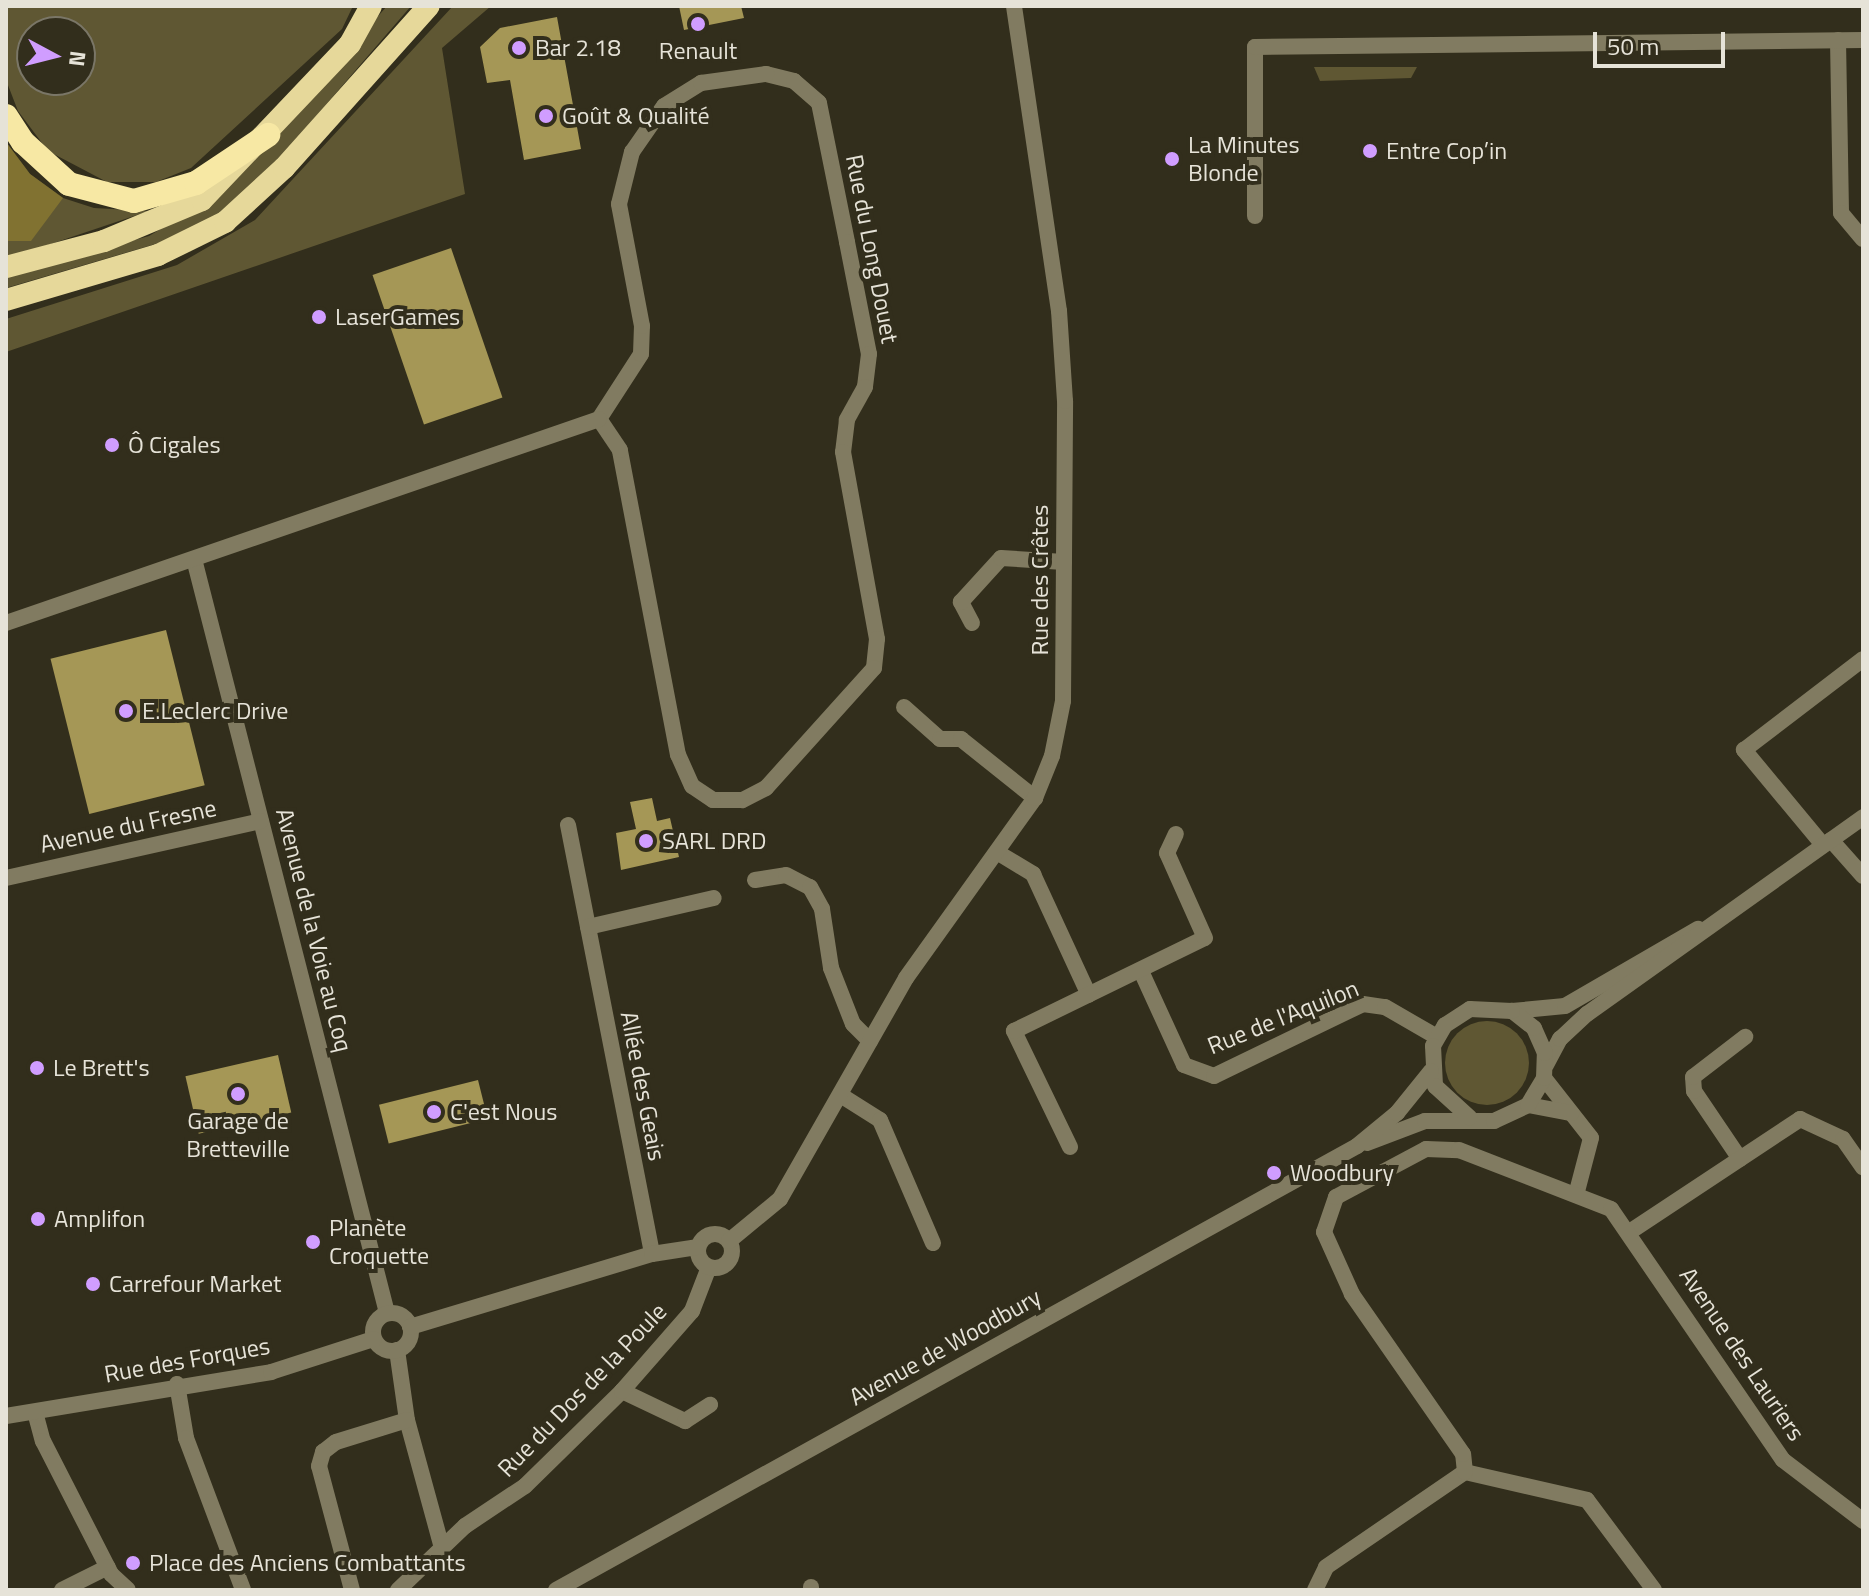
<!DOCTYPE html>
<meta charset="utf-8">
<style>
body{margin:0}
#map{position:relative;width:1869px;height:1596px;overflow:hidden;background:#322e1c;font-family:"Titillium Web",sans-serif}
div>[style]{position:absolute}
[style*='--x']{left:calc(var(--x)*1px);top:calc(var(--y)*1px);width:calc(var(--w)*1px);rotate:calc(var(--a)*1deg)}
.green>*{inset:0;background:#5f5733}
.round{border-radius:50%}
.water>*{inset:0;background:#817231}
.building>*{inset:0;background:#a59756;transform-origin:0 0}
.minor>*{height:16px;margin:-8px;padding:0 8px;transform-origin:8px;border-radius:8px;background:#817b61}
.tertiary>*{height:16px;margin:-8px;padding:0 8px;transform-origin:8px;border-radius:8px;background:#817b61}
.tertiary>.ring{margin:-8px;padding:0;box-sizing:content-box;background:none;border:16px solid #817b61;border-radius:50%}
.trunk>*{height:22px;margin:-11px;padding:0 11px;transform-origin:11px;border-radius:11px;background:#e6d89a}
.motorway>*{height:24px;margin:-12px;padding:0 12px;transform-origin:12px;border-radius:12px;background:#f7e8a4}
.dots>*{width:22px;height:22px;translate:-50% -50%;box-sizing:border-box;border:4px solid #322e1c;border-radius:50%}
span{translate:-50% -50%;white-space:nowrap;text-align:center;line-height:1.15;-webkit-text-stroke:8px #322e1c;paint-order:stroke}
.poi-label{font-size:24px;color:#e6e3d8}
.left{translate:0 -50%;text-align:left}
.street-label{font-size:24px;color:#e6e3d8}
.frame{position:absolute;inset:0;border:8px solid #e6e3d8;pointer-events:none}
.north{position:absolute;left:16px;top:16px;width:80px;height:80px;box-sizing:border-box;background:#322e1c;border:2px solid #7a7667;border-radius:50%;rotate:97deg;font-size:22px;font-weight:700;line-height:32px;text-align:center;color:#e6e3d8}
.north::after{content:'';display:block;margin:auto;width:28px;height:36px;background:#d09dff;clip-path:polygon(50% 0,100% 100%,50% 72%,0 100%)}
.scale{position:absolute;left:1593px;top:32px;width:132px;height:36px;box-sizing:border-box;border:4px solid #e6e3d8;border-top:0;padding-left:10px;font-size:24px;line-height:28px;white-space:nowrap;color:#e6e3d8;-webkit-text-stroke:6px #322e1c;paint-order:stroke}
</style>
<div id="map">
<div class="green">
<div style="clip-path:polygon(evenodd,6px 6px,353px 6px,342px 29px,191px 168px,156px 182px,107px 182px,48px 151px,18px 111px,6px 80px,6px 6px,32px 32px,80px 32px,80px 80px,32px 80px,32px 32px)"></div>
<div style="clip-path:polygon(387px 6px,411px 6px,273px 166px,214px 217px,179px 237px,6px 288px,6px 275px,149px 236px,224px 191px)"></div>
<div style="clip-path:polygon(453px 6px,491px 6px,442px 48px,465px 194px,6px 352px,6px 319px,177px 265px,255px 220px)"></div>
<div style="clip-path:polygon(1314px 67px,1417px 67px,1411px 78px,1320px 81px)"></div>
<div style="clip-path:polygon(6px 142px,30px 174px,63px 198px,94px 208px,149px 211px,6px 259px)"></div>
<div class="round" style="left:1445px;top:1021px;width:84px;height:84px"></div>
</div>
<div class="water">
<div style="clip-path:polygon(6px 142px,30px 174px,63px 198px,31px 241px,6px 241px)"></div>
</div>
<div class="building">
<div style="clip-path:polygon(679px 6px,741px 6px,744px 18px,684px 30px)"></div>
<div style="clip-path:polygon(557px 17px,581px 149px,524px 160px,510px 80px,487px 83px,480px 47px,500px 28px)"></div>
<div style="left:451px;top:248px;width:158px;height:83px;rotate:71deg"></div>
<div style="left:166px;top:630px;width:160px;height:119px;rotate:76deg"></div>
<div style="clip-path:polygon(652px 798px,657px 821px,670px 818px,679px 857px,621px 870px,616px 833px,636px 829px,630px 802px)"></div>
<div style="left:278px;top:1055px;width:59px;height:95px;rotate:77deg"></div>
<div style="left:478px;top:1080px;width:40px;height:102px;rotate:76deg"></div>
</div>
<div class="minor">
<div style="--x:1838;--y:40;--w:173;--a:89"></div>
<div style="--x:1841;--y:213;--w:34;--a:50"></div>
<div style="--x:766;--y:74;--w:29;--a:14"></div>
<div style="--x:794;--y:81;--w:33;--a:41"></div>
<div style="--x:819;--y:103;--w:142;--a:78.6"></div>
<div style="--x:847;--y:242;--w:114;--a:78.9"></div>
<div style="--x:869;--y:354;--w:33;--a:97"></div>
<div style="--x:865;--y:387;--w:38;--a:119"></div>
<div style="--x:847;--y:420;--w:32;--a:97"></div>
<div style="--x:843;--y:452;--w:190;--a:79.7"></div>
<div style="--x:877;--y:639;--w:29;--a:96"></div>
<div style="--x:874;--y:668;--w:161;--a:132"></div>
<div style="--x:766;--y:788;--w:27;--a:153"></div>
<div style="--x:742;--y:800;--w:29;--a:180"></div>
<div style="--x:713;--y:800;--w:25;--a:-146"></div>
<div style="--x:692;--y:786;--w:34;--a:-114"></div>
<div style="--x:678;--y:755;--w:310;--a:-100.8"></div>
<div style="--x:620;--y:450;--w:37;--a:-124"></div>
<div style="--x:599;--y:419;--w:77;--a:-57.1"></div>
<div style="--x:641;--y:354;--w:28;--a:-88"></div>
<div style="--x:642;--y:326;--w:124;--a:-100.7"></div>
<div style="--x:619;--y:204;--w:54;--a:-76"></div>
<div style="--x:632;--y:152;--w:56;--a:-55.2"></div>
<div style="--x:664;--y:106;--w:44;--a:-31.9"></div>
<div style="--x:701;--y:83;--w:66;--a:-7.9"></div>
<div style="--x:1255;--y:216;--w:169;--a:-90"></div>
<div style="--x:1255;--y:47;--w:608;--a:-0.66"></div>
<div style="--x:194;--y:559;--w:778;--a:75.64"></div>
<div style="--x:6;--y:623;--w:627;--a:-18.98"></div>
<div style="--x:972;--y:623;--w:24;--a:-118"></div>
<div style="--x:961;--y:602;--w:59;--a:-47.7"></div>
<div style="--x:1001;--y:558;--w:63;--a:3.6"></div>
<div style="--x:904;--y:707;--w:48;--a:41.6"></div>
<div style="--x:940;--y:739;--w:21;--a:0"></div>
<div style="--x:961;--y:739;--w:95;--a:38.6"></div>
<div style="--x:568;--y:825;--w:437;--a:78.9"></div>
<div style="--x:1831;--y:840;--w:48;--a:48.4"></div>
<div style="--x:1823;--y:845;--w:124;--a:-129.7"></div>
<div style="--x:1744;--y:750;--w:150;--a:-37.4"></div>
<div style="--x:1000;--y:854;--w:39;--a:31"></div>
<div style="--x:1033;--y:874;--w:133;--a:65.2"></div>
<div style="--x:6;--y:878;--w:261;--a:-12.6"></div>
<div style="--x:755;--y:880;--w:31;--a:-9"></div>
<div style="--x:786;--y:875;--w:27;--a:27"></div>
<div style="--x:810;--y:887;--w:25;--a:61"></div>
<div style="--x:822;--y:909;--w:60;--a:81.3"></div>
<div style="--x:831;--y:968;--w:60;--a:68.6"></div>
<div style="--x:853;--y:1024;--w:24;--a:45"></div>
<div style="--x:588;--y:927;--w:129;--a:-13"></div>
<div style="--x:1141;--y:971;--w:103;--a:65.4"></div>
<div style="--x:1184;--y:1065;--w:32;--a:20"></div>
<div style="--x:1214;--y:1076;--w:165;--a:-25.8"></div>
<div style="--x:1363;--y:1004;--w:22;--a:8"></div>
<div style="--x:1385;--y:1007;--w:60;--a:30"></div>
<div style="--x:1544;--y:1078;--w:76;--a:51.9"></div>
<div style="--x:1591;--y:1138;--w:59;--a:104.7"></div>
<div style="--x:842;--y:1096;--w:45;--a:32.3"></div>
<div style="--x:880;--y:1120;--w:134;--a:66.7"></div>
<div style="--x:1528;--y:1105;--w:44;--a:10.5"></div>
<div style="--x:1070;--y:1147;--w:129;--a:-115.8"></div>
<div style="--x:1014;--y:1031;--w:212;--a:-26"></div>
<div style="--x:1205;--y:938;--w:93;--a:-114.1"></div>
<div style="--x:1167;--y:853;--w:21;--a:-65"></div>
<div style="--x:1740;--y:1159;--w:82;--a:-124.1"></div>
<div style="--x:1694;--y:1091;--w:14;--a:-94"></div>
<div style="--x:1693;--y:1077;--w:66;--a:-37.6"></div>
<div style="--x:1631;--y:1231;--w:203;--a:-33.5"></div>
<div style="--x:1800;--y:1119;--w:47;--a:24.9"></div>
<div style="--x:1843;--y:1139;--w:35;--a:55"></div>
<div style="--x:397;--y:1350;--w:71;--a:81.9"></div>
<div style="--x:407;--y:1420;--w:133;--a:74.7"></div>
<div style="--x:177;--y:1384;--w:55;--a:80.5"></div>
<div style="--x:186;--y:1438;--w:162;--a:69.4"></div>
<div style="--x:622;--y:1391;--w:70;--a:25.5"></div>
<div style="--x:685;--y:1421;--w:30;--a:-33"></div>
<div style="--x:35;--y:1412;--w:30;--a:75"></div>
<div style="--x:43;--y:1441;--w:149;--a:62.9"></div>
<div style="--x:111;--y:1574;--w:23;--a:43"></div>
<div style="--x:1465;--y:1472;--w:125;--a:12.9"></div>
<div style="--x:1587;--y:1500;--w:112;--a:53.3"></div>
<div style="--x:62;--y:1590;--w:51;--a:-26.6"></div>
<div style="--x:352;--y:1590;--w:128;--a:-104.9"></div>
<div style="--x:319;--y:1466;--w:15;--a:-74"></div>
<div style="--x:323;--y:1452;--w:16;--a:-38"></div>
<div style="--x:336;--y:1442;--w:74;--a:-17.2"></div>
<div style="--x:398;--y:1590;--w:93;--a:-43.7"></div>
<div style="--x:465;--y:1526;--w:72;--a:-33.7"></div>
<div style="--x:525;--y:1486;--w:136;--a:-44.4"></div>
<div style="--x:622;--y:1391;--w:106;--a:-48.8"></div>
<div style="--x:692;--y:1311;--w:47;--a:-68.9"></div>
<div style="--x:811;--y:1590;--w:3;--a:-90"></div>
<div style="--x:1315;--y:1590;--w:25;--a:-64"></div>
<div style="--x:1326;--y:1567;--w:168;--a:-34.4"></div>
<div style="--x:1465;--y:1472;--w:18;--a:-96"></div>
<div style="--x:1463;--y:1454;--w:195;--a:-124.8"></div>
<div style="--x:1352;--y:1294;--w:68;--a:-114.3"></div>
<div style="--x:1324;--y:1232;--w:37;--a:-71"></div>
<div style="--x:1336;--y:1197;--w:102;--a:-28.1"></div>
<div style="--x:1426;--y:1149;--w:33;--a:2"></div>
<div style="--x:1459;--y:1150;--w:163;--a:21.2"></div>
<div style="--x:1611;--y:1209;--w:304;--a:55.6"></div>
<div style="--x:1783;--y:1460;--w:101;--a:37.3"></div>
</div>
<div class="tertiary">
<div style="--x:1512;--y:1011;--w:53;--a:-5.4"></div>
<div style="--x:1565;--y:1006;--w:154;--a:-30.1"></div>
<div style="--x:1546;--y:1065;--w:30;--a:-62"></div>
<div style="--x:1560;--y:1039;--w:37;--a:-43"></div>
<div style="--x:1587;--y:1014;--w:339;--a:-35.5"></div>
<div style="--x:1367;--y:1143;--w:62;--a:-20.8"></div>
<div style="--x:1425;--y:1121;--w:69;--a:0"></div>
<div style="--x:1494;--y:1121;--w:38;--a:-25"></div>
<div style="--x:1528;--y:1105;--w:31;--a:-59"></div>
<div style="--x:1544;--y:1078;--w:25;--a:-88"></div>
<div style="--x:1545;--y:1053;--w:27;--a:-114"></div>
<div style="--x:1534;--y:1028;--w:28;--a:-142"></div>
<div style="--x:1512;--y:1011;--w:42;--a:-177.3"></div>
<div style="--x:1470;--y:1009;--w:30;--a:147"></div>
<div style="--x:1445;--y:1025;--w:24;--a:120"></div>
<div style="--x:1433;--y:1046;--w:40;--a:87.1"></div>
<div style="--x:1435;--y:1086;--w:47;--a:42.4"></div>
<div class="ring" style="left:698px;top:1234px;width:18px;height:18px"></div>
<div style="--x:729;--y:1241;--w:66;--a:-39.5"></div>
<div style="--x:780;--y:1199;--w:254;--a:-60.3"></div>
<div style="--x:906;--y:978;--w:221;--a:-54.4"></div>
<div style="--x:1035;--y:798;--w:45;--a:-68"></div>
<div style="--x:1052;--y:756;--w:56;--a:-78.7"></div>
<div style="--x:1063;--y:701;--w:300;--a:-89.6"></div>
<div style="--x:1065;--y:401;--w:90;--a:-93.8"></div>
<div style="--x:1059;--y:311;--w:308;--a:-98.4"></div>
<div class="ring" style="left:373px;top:1313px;width:22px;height:22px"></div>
<div style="--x:410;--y:1327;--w:253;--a:-16.8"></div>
<div style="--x:652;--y:1254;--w:47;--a:-8.7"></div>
<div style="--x:6;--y:1416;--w:269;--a:-9.4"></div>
<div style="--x:271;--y:1372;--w:108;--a:-17.8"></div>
<div style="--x:556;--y:1590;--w:916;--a:-29"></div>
<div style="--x:1357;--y:1146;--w:52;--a:-39.5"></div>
<div style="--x:1397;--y:1113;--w:54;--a:-51"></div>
</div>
<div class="trunk">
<div style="--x:6;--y:267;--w:101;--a:-14.9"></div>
<div style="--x:104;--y:241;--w:106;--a:-22.7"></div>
<div style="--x:202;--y:200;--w:215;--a:-46.5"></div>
<div style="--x:350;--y:44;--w:43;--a:-61.1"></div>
<div style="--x:6;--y:300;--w:159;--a:-16.5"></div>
<div style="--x:158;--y:255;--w:75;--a:-26.2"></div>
<div style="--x:225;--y:222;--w:80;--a:-42.5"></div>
<div style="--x:284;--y:168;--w:217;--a:-48.2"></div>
</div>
<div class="motorway">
<div style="--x:6;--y:116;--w:31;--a:57"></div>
<div style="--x:23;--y:142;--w:62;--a:42.4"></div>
<div style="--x:69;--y:184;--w:67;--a:14.7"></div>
<div style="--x:134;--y:201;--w:65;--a:-16.2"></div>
<div style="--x:196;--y:183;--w:87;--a:-33.7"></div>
</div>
<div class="dots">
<div style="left:698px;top:24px;background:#d09dff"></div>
<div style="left:519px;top:48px;background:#d09dff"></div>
<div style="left:546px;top:116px;background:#d09dff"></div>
<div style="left:1370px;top:151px;background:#d09dff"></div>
<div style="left:1172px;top:159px;background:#d09dff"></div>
<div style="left:319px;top:317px;background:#d09dff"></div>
<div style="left:112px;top:445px;background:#d09dff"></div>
<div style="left:126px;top:711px;background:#d09dff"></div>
<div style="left:646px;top:841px;background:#d09dff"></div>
<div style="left:37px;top:1068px;background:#d09dff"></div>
<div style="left:238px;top:1094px;background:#d09dff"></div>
<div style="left:434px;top:1112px;background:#d09dff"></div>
<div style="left:1274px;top:1173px;background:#d09dff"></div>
<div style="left:38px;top:1219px;background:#d09dff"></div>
<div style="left:313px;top:1242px;background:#d09dff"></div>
<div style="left:93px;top:1284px;background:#d09dff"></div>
<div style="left:133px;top:1563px;background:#d09dff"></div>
</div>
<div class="poi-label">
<span class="left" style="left:535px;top:48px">Bar 2.18</span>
<span style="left:698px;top:51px">Renault</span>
<span class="left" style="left:562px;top:116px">Goût &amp; Qualité</span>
<span class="left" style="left:1188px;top:159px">La Minutes<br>Blonde</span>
<span class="left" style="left:1386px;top:151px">Entre Cop’in</span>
<span class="left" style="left:335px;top:317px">LaserGames</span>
<span class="left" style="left:128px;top:445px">Ô Cigales</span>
<span class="left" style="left:142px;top:711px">E.Leclerc Drive</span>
<span class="left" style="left:662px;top:841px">SARL DRD</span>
<span class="left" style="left:53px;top:1068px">Le Brett's</span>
<span class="left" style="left:450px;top:1112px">C'est Nous</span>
<span style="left:238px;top:1135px">Garage de<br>Bretteville</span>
<span class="left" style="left:1290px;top:1173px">Woodbury</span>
<span class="left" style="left:54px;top:1219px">Amplifon</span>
<span class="left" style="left:329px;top:1242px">Planète<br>Croquette</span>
<span class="left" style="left:109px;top:1284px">Carrefour Market</span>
<span class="left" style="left:149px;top:1563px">Place des Anciens Combattants</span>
</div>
<div class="street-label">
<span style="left:872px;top:249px;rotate:79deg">Rue du Long Douet</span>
<span style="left:1040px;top:580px;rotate:-90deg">Rue des Crêtes</span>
<span style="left:128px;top:826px;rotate:-12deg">Avenue du Fresne</span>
<span style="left:314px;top:930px;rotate:76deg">Avenue de la Voie au Coq</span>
<span style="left:1283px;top:1017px;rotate:-22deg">Rue de l'Aquilon</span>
<span style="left:643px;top:1086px;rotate:79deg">Allée des Geais</span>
<span style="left:945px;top:1347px;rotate:-29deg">Avenue de Woodbury</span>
<span style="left:1742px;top:1354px;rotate:56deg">Avenue des Lauriers</span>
<span style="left:187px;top:1360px;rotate:-10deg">Rue des Forques</span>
<span style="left:582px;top:1390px;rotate:-46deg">Rue du Dos de la Poule</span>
</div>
<div class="frame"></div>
<div class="north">N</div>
<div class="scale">50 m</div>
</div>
